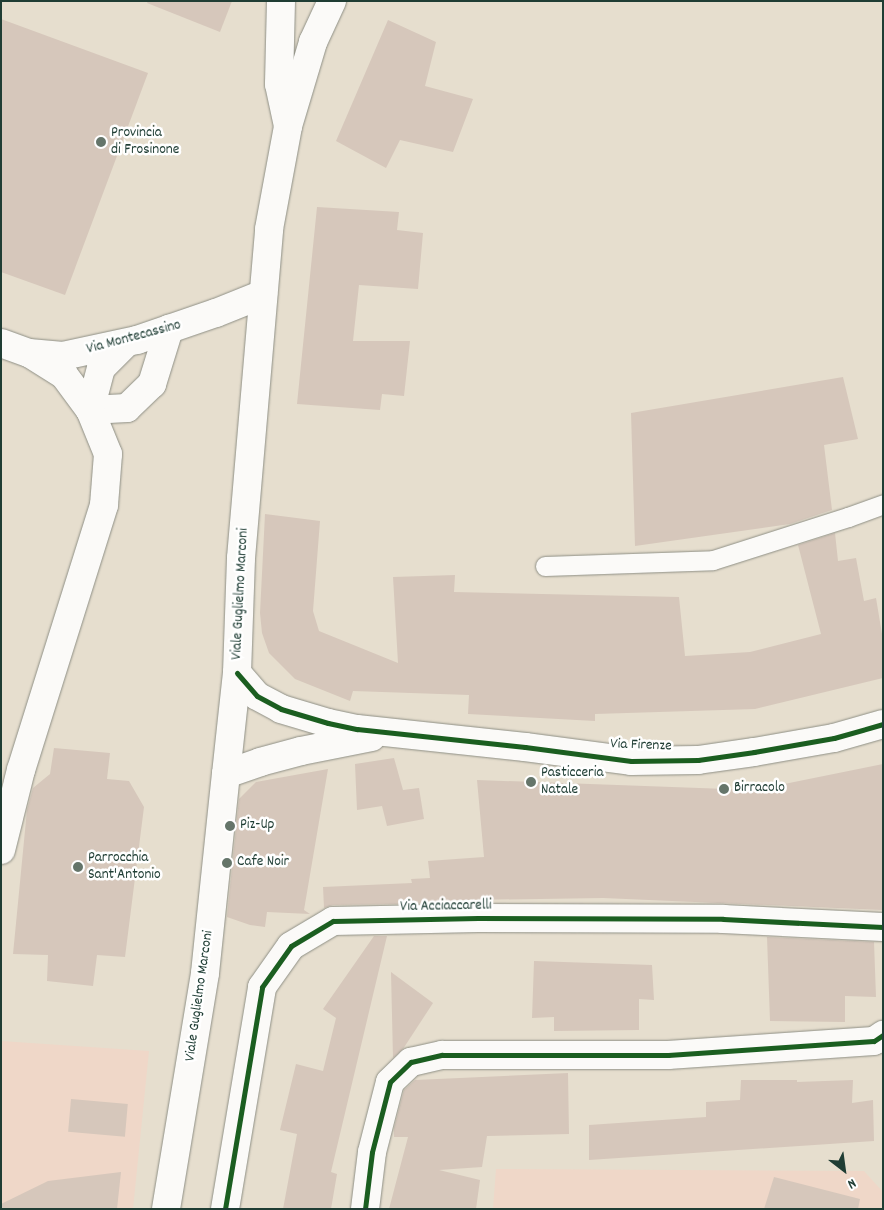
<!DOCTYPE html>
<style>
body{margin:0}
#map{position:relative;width:884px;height:1210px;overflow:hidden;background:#e6dece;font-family:Dekko,sans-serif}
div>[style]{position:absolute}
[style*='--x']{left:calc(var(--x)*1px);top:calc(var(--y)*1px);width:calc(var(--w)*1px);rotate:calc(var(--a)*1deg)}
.built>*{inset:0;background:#efd7c8}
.building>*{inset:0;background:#d6c7bb;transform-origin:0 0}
.roads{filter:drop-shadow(0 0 1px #8e8f85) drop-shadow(0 0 1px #8e8f85)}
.lane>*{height:19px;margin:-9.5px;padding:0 9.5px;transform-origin:9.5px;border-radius:9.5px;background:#fbfaf8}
.street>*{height:28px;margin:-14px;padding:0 14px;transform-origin:14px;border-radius:14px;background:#fbfaf8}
.secondary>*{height:28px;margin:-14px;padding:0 14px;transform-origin:14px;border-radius:14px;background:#fbfaf8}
.cycleway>*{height:5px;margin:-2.5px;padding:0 2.5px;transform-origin:2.5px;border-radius:2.5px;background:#1b5e20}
.dots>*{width:14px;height:14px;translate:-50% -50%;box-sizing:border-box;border:2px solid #fff;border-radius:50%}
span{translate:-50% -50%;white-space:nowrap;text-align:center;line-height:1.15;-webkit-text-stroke:5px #fff;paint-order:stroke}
.poi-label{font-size:15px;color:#1f3d34}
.left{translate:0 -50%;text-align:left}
.street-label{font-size:15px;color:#1f3d34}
.frame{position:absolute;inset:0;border:2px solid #1f3d34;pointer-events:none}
.north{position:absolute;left:819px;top:1145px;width:50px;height:50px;-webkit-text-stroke:4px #fff;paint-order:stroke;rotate:150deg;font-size:14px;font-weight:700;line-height:20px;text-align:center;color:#1f3d34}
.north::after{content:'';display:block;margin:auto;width:18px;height:22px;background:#1f3d34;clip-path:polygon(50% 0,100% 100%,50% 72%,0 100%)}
</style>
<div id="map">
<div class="built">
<div style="clip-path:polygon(1px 1041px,149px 1051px,133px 1209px,1px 1209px)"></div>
<div style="clip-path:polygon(496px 1169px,864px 1171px,883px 1192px,883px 1209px,493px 1209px)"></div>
</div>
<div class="building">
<div style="clip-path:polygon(148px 1px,232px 1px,220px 32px,147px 3px)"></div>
<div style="clip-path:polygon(1px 19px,148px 73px,65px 295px,1px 272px)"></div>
<div style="clip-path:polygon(388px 20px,436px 42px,425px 86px,473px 99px,453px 152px,400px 140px,386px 168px,336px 141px)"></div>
<div style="clip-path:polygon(317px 207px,399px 212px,397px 230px,423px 233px,418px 289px,359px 285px,353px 341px,410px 341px,404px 396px,382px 394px,380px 410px,297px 404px)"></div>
<div style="clip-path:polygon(843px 377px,858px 439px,824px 445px,832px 510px,790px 524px,635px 546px,631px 413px)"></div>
<div style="clip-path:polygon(265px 514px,320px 521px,313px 611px,319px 631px,398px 663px,393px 577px,455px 575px,454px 592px,679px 597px,685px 656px,750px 652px,821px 634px,798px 545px,835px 533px,838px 561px,856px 558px,864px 601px,876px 598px,883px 640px,883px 678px,755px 709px,595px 714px,595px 721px,468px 714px,469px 695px,353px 691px,350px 701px,295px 679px,269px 653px,262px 633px,260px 613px)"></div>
<div style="clip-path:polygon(54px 748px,110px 753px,107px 779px,129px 781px,144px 807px,125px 957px,97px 955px,93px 986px,47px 981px,48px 955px,13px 954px,27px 810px,33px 788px,50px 774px)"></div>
<div style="clip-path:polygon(394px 758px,403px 790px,419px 788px,424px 819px,387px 826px,382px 806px,357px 810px,355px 764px)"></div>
<div style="clip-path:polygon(883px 764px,883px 910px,603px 898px,467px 900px,467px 903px,333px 905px,324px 908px,323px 887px,412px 883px,411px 879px,430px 878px,428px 861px,484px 857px,477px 780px,754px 790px)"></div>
<div style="clip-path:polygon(328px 769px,304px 910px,310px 914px,267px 912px,265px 927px,250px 925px,227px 917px,239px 799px,256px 782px)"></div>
<div style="clip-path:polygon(374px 936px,387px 936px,331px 1172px,337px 1174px,331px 1209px,283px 1209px,297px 1134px,280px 1130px,296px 1064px,323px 1071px,336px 1018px,323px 1009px)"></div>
<div style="clip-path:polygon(767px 937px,874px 942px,876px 997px,845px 996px,845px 1022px,770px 1021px)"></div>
<div style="clip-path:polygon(534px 961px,652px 965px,654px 1000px,639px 999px,639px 1030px,554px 1031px,554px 1017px,532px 1018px)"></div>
<div style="clip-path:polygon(391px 972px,433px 1003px,403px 1049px,393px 1058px)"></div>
<div style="clip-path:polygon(568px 1073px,569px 1134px,487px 1136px,482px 1167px,439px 1170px,480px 1180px,476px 1209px,389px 1209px,408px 1137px,394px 1137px,394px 1128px,404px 1090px,415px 1080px)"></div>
<div style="clip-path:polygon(741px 1080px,797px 1080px,797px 1082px,853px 1080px,852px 1103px,873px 1100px,874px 1141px,589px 1160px,589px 1125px,706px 1117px,706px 1102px,740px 1100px)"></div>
<div style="left:71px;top:1099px;width:57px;height:33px;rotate:5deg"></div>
<div style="clip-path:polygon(121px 1172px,117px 1209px,1px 1209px,1px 1204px,48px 1181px)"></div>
<div style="clip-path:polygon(774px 1177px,860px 1199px,858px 1209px,764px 1209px)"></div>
</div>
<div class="roads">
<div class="lane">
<div style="--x:545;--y:566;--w:168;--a:-2"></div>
<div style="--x:713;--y:560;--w:142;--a:-17.7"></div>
<div style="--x:848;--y:517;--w:37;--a:-20"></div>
</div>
<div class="street">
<div style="--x:281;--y:1;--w:83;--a:91.4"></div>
<div style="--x:279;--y:84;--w:43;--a:77.9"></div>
<div style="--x:1;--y:343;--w:30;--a:20"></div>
<div style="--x:29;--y:353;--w:34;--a:5"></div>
<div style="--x:63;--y:356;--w:76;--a:-12.2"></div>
<div style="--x:137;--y:340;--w:83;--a:-18.9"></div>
<div style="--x:216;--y:313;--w:51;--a:-22"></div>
<div style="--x:32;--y:355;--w:38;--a:32"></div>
<div style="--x:64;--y:375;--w:44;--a:53.4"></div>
<div style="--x:90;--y:410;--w:37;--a:-3"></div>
<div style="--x:127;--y:408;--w:35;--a:-44"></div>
<div style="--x:152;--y:384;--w:58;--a:-72.8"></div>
<div style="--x:1;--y:850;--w:82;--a:-76"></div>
<div style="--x:21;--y:770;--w:278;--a:-72.6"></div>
<div style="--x:104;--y:505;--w:51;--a:-85.5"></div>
<div style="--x:108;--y:454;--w:48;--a:-112.2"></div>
<div style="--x:90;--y:410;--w:43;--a:-75.3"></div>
<div style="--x:101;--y:368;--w:35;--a:-45"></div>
<div style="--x:225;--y:1209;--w:225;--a:-80.5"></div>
<div style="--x:262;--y:987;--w:50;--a:-54.7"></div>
<div style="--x:291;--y:946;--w:49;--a:-30.8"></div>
<div style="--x:333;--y:921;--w:145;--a:-1.2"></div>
<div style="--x:478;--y:918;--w:245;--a:0.2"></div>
<div style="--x:723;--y:919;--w:160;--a:2.9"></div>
<div style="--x:365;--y:1209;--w:57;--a:-83"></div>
<div style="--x:372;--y:1152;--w:72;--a:-75.6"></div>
<div style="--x:390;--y:1082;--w:29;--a:-44"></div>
<div style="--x:411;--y:1062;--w:32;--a:-13"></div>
<div style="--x:442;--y:1055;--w:226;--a:0"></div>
<div style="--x:668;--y:1055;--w:206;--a:-3.9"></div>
<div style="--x:874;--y:1041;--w:11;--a:-34"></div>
</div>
<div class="secondary">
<div style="--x:237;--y:673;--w:30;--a:49"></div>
<div style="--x:257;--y:696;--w:27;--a:28"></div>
<div style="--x:281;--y:709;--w:49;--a:16.6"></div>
<div style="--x:328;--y:723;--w:30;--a:12"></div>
<div style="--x:357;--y:729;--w:169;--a:6.1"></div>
<div style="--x:525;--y:747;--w:107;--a:7.5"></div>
<div style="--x:631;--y:761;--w:67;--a:-0.9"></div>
<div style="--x:698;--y:760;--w:57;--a:-8.1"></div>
<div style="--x:754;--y:752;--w:81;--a:-9.9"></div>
<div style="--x:834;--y:738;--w:51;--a:-15.9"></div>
<div style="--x:226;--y:774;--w:36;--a:-19"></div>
<div style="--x:260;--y:762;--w:42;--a:-15"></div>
<div style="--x:301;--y:751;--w:72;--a:-11.2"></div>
<div style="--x:166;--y:1209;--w:239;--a:-80.6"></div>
<div style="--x:205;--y:973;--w:200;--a:-84"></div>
<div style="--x:226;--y:774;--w:102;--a:-83.8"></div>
<div style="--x:237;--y:673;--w:115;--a:-88"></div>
<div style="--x:241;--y:558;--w:330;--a:-85.1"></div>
<div style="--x:269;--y:229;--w:105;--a:-79.5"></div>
<div style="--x:288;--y:126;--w:88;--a:-73.4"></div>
<div style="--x:313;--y:42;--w:45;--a:-65.1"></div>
</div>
</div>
<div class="cycleway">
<div style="--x:237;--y:673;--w:30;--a:49"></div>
<div style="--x:257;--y:696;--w:27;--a:28"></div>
<div style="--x:281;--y:709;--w:49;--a:16.6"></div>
<div style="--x:328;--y:723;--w:30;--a:12"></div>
<div style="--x:357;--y:729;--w:169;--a:6.1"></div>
<div style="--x:525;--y:747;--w:107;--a:7.5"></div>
<div style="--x:631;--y:761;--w:67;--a:-0.9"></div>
<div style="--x:698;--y:760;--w:57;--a:-8.1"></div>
<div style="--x:754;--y:752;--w:81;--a:-9.9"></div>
<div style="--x:834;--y:738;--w:51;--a:-15.9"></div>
<div style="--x:225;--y:1209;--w:225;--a:-80.5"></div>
<div style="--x:262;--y:987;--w:50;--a:-54.7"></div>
<div style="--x:291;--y:946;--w:49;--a:-30.8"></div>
<div style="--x:333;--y:921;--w:145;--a:-1.2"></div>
<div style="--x:478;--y:918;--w:245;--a:0.2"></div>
<div style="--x:723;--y:919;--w:160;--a:2.9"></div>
<div style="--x:365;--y:1209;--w:57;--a:-83"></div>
<div style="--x:372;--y:1152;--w:72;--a:-75.6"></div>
<div style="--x:390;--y:1082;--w:29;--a:-44"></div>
<div style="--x:411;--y:1062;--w:32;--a:-13"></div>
<div style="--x:442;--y:1055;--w:226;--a:0"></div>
<div style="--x:668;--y:1055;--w:206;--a:-3.9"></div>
<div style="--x:874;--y:1041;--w:11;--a:-34"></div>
</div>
<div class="dots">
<div style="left:101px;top:142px;background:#65756a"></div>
<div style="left:531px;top:782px;background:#65756a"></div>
<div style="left:724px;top:789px;background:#65756a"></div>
<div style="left:230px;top:826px;background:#65756a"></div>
<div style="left:227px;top:863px;background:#65756a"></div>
<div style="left:78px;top:867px;background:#65756a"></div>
</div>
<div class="poi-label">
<span class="left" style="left:111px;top:142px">Provincia<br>di Frosinone</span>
<span class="left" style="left:541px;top:782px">Pasticceria<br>Natale</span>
<span class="left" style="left:734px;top:789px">Birracolo</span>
<span class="left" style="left:240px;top:826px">Piz-Up</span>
<span class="left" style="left:88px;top:867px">Parrocchia<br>Sant'Antonio</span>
<span class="left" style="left:237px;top:863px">Cafe Noir</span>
</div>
<div class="street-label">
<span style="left:134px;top:338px;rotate:-15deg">Via Montecassino</span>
<span style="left:241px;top:594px;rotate:-87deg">Viale Guglielmo Marconi</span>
<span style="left:641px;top:746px;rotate:2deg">Via Firenze</span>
<span style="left:446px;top:907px;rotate:-1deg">Via Acciaccarelli</span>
<span style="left:200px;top:996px;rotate:-82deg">Viale Guglielmo Marconi</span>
</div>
<div class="frame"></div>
<div class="north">N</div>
</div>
